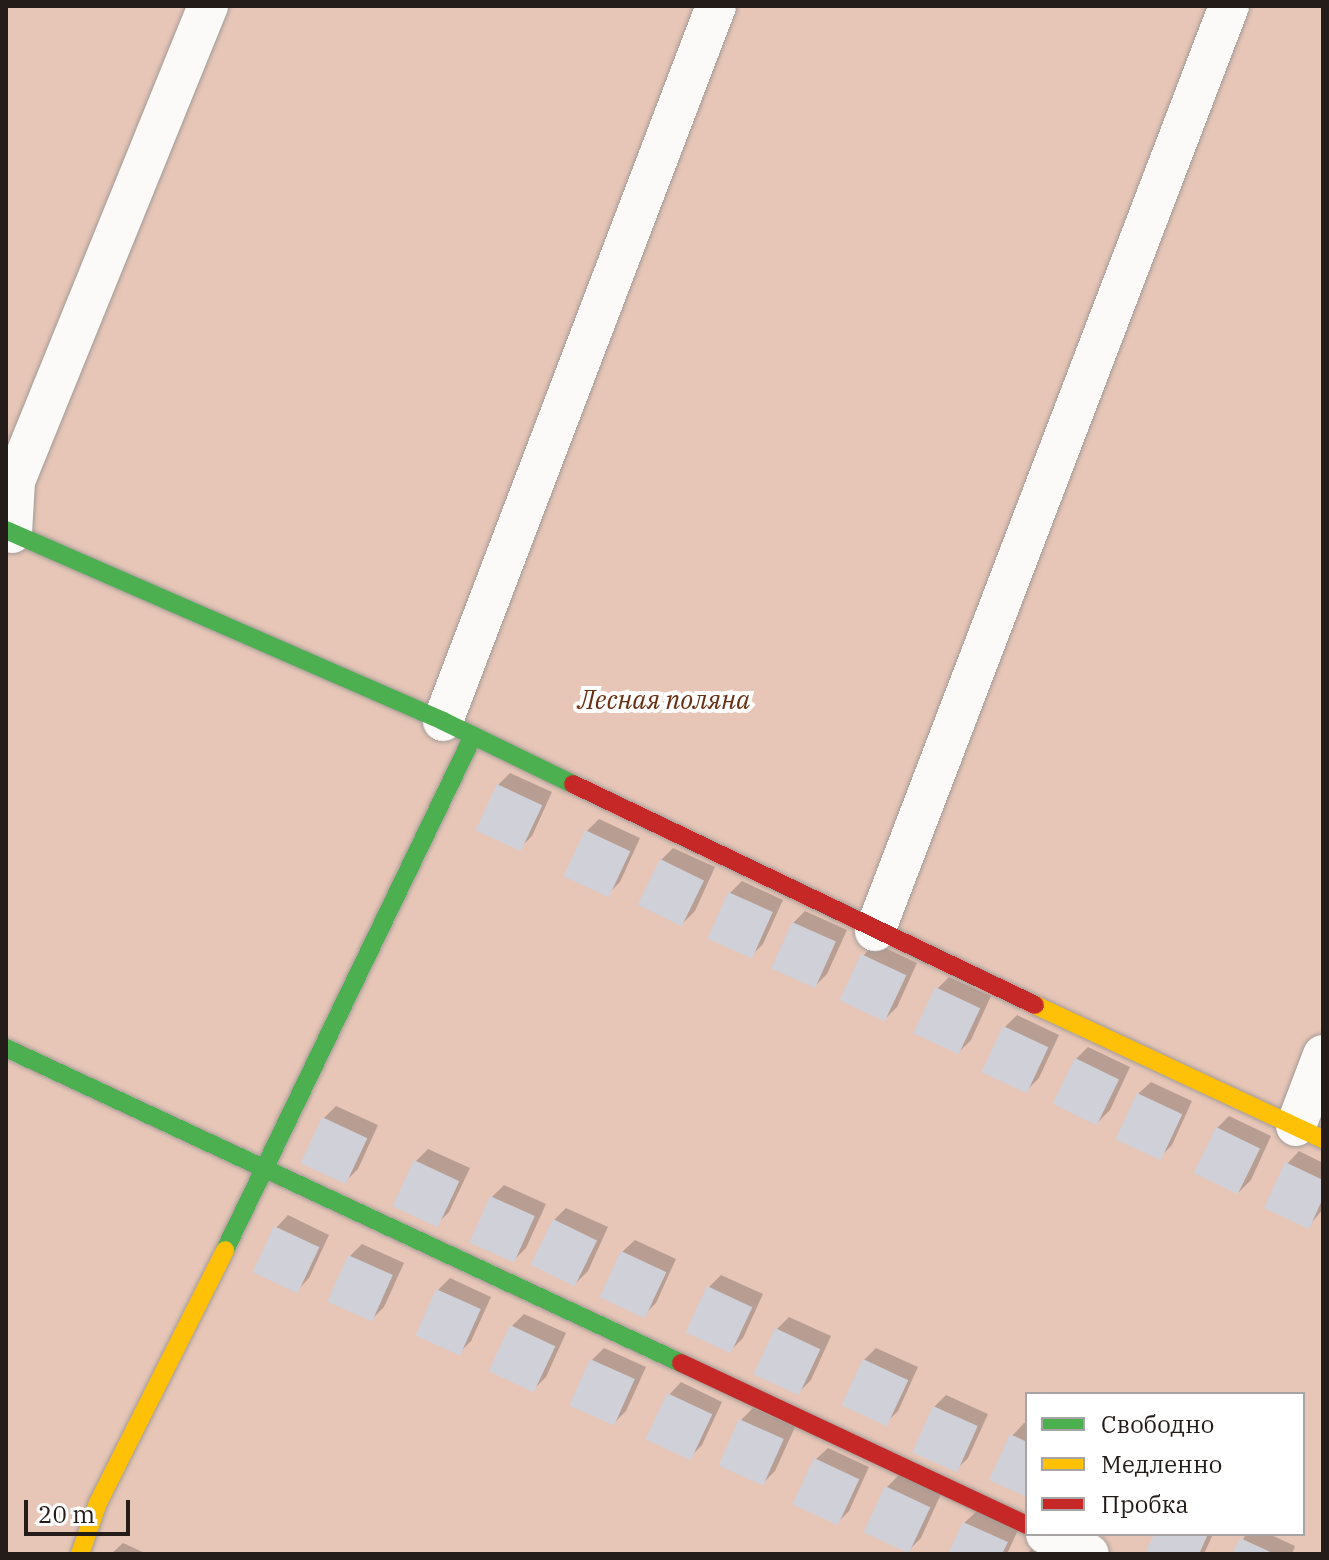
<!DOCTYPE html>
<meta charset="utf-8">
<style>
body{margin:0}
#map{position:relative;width:1329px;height:1560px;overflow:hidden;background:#eadfda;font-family:"IBM Plex Serif",serif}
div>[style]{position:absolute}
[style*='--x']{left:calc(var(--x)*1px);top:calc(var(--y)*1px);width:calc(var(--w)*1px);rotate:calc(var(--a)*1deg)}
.green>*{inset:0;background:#e7c6b7}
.shadow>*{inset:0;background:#0003}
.building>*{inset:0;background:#cfd0d8;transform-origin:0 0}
.roads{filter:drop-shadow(0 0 2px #a29a96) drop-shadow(0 0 2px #a29a96)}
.street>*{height:40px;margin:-20px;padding:0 20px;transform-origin:20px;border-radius:20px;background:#fcfaf9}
.fast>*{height:18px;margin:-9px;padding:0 9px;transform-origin:9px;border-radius:9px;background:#4caf50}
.slow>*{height:18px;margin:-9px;padding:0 9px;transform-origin:9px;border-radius:9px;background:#ffc107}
.jam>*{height:18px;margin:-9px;padding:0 9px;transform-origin:9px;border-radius:9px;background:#c62828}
span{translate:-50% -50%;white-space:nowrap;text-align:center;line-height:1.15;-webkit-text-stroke:8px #fff;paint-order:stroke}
.park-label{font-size:26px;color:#692f13;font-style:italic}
.frame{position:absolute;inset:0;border:8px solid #241c19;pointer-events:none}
.legend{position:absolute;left:1025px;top:1392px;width:280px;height:144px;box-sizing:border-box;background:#fff;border:2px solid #a7a4a3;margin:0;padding:10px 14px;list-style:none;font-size:24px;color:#241c19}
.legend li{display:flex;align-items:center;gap:16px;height:40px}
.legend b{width:40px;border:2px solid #a7a4a3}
.scale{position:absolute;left:24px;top:1500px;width:106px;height:36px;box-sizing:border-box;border:4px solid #241c19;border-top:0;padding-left:10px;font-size:24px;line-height:28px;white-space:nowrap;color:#241c19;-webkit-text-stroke:6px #fff;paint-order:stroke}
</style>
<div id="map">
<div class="green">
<div style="clip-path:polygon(evenodd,6px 6px,1323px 6px,1323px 1554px,6px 1554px,6px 6px,1027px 1394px,1303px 1394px,1303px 1534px,1027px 1534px,1027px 1394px)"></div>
</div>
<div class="shadow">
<div style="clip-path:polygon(510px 773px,552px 792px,532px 836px,520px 848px,498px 785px)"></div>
<div style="clip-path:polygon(599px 819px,640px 838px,620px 882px,608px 894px,587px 831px)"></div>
<div style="clip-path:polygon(673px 848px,715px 867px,695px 911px,683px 923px,661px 860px)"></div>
<div style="clip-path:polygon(742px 881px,783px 900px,763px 944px,751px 956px,730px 893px)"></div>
<div style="clip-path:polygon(805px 911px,847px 930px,827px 974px,815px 986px,793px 923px)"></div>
<div style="clip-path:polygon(875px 943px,917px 963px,897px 1007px,885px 1019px,863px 956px)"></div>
<div style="clip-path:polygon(949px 977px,991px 996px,971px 1040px,959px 1052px,937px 989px)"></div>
<div style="clip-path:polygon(1017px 1015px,1059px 1035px,1039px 1078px,1026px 1091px,1005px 1027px)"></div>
<div style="clip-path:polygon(1088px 1047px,1130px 1067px,1110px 1110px,1098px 1122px,1076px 1059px)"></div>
<div style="clip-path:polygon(1151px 1082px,1192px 1101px,1172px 1145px,1160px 1157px,1138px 1094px)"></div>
<div style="clip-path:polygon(336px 1106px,378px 1125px,358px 1169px,346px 1181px,324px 1118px)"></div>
<div style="clip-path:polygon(1229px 1116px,1271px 1136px,1251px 1180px,1239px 1192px,1217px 1128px)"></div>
<div style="clip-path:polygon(428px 1149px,470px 1168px,449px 1212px,437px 1224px,416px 1161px)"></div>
<div style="clip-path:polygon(1299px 1151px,1323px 1163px,1323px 1209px,1308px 1227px,1287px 1164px)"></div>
<div style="clip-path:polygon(504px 1185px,546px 1204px,526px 1248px,514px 1260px,492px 1197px)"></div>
<div style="clip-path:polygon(566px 1208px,608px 1227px,588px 1271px,576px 1283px,554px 1220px)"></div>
<div style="clip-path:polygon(288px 1215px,329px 1235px,309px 1278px,297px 1291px,276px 1228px)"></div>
<div style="clip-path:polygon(635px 1240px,676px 1259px,656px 1303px,644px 1315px,622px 1252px)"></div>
<div style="clip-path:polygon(362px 1244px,404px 1263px,384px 1307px,372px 1319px,330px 1300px,350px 1256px)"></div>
<div style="clip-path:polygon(721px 1275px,763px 1294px,743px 1338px,731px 1350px,709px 1287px)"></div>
<div style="clip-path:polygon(450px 1278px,491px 1297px,471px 1341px,459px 1353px,438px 1290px)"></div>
<div style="clip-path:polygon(524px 1314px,566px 1333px,546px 1377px,534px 1389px,512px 1326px)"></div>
<div style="clip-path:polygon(789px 1317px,831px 1336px,811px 1380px,799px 1392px,777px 1329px)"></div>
<div style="clip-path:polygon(604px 1348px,646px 1367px,626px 1411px,614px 1423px,572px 1404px,592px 1360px)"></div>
<div style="clip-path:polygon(876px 1348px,918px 1367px,898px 1411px,886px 1423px,864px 1360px)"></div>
<div style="clip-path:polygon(681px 1382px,722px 1402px,702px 1445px,690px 1457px,669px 1395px)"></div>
<div style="clip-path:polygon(946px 1395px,988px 1414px,968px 1458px,956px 1470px,934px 1407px)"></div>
<div style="clip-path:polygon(753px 1408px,795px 1427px,775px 1471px,763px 1483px,741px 1420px)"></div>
<div style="clip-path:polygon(1024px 1423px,1027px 1425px,1027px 1495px,1012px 1436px)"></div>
<div style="clip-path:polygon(828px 1448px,869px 1467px,849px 1511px,837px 1523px,815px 1460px)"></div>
<div style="clip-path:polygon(899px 1475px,941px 1494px,921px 1538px,909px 1550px,887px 1487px)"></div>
<div style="clip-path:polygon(977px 1511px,1018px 1530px,1007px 1554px,950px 1554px,964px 1523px)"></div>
<div style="clip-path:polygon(1156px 1534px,1213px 1534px,1204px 1554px,1156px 1554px)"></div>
<div style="clip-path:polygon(1246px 1534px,1269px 1534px,1295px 1546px,1292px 1554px,1235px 1554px)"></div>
<div style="clip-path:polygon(1039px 1541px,1067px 1554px,1027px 1554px)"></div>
<div style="clip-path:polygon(123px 1543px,147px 1554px,111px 1554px)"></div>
</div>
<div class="building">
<div style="left:497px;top:784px;width:50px;height:51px;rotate:25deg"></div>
<div style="left:585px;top:830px;width:50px;height:51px;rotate:25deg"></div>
<div style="left:660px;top:859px;width:49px;height:51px;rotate:26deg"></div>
<div style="left:728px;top:892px;width:49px;height:51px;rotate:24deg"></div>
<div style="left:792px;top:922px;width:48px;height:51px;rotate:24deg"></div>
<div style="left:861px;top:954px;width:50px;height:51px;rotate:25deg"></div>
<div style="left:935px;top:987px;width:50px;height:51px;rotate:25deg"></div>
<div style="left:1003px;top:1026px;width:50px;height:51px;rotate:25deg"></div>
<div style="left:1075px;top:1058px;width:49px;height:51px;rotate:26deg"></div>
<div style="left:1137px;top:1093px;width:50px;height:51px;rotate:25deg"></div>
<div style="left:322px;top:1117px;width:50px;height:51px;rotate:25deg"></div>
<div style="left:1216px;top:1127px;width:49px;height:51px;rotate:26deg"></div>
<div style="left:414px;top:1160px;width:50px;height:51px;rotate:25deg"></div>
<div style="clip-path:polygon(1285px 1162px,1323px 1180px,1323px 1198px,1309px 1229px,1264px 1208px)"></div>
<div style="left:490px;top:1196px;width:49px;height:51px;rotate:24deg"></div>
<div style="left:553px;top:1219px;width:49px;height:51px;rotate:26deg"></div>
<div style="left:274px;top:1226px;width:50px;height:51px;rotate:25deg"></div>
<div style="left:621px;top:1251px;width:50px;height:51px;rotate:25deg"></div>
<div style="left:348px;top:1255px;width:49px;height:51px;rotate:24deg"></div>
<div style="left:707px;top:1286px;width:50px;height:51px;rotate:25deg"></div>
<div style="left:436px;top:1289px;width:49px;height:51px;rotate:24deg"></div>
<div style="left:510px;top:1325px;width:50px;height:51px;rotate:25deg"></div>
<div style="left:775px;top:1328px;width:50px;height:51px;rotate:25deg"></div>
<div style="left:590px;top:1359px;width:49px;height:51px;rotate:24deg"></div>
<div style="left:863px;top:1359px;width:50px;height:51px;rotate:25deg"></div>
<div style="left:667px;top:1393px;width:50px;height:51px;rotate:25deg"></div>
<div style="left:933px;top:1406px;width:49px;height:51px;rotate:24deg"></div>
<div style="left:739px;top:1419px;width:49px;height:51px;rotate:24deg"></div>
<div style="clip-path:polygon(1010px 1434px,1027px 1442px,1027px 1497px,989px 1480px)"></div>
<div style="left:814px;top:1458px;width:50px;height:51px;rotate:25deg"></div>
<div style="left:885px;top:1486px;width:50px;height:51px;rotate:25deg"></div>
<div style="clip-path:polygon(963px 1522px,1008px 1542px,1002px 1554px,948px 1554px)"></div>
<div style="clip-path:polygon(1154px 1534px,1208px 1534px,1199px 1554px,1152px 1554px,1146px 1551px)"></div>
<div style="clip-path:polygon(1240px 1538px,1275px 1554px,1232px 1554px)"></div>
</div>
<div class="roads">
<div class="street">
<div style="--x:12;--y:533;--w:52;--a:-86.7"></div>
<div style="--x:15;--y:481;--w:513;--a:-67.89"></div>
<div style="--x:443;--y:721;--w:765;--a:-69.1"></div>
<div style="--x:875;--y:931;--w:990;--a:-69.06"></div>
<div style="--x:1296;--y:1126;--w:76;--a:-69.2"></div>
<div style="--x:1046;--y:1534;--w:47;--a:24.9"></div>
</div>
<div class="fast">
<div style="--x:6;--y:530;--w:477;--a:23.6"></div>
<div style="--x:443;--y:721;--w:144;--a:25.9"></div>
<div style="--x:6;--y:1048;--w:745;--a:25.02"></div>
<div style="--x:225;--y:1250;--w:571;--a:-64.24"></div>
</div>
<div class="slow">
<div style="--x:1035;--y:1005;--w:318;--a:25"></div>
<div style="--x:80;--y:1554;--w:54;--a:-70.6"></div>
<div style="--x:98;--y:1503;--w:283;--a:-63.3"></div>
</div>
<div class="jam">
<div style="--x:573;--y:784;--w:512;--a:25.56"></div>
<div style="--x:681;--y:1363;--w:382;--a:25.1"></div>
</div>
</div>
<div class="park-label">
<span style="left:664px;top:700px">Лесная поляна</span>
</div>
<div class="frame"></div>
<ul class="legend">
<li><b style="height:10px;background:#4caf50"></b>Свободно</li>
<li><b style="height:10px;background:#ffc107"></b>Медленно</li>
<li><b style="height:10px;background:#c62828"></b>Пробка</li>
</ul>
<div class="scale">20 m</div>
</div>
